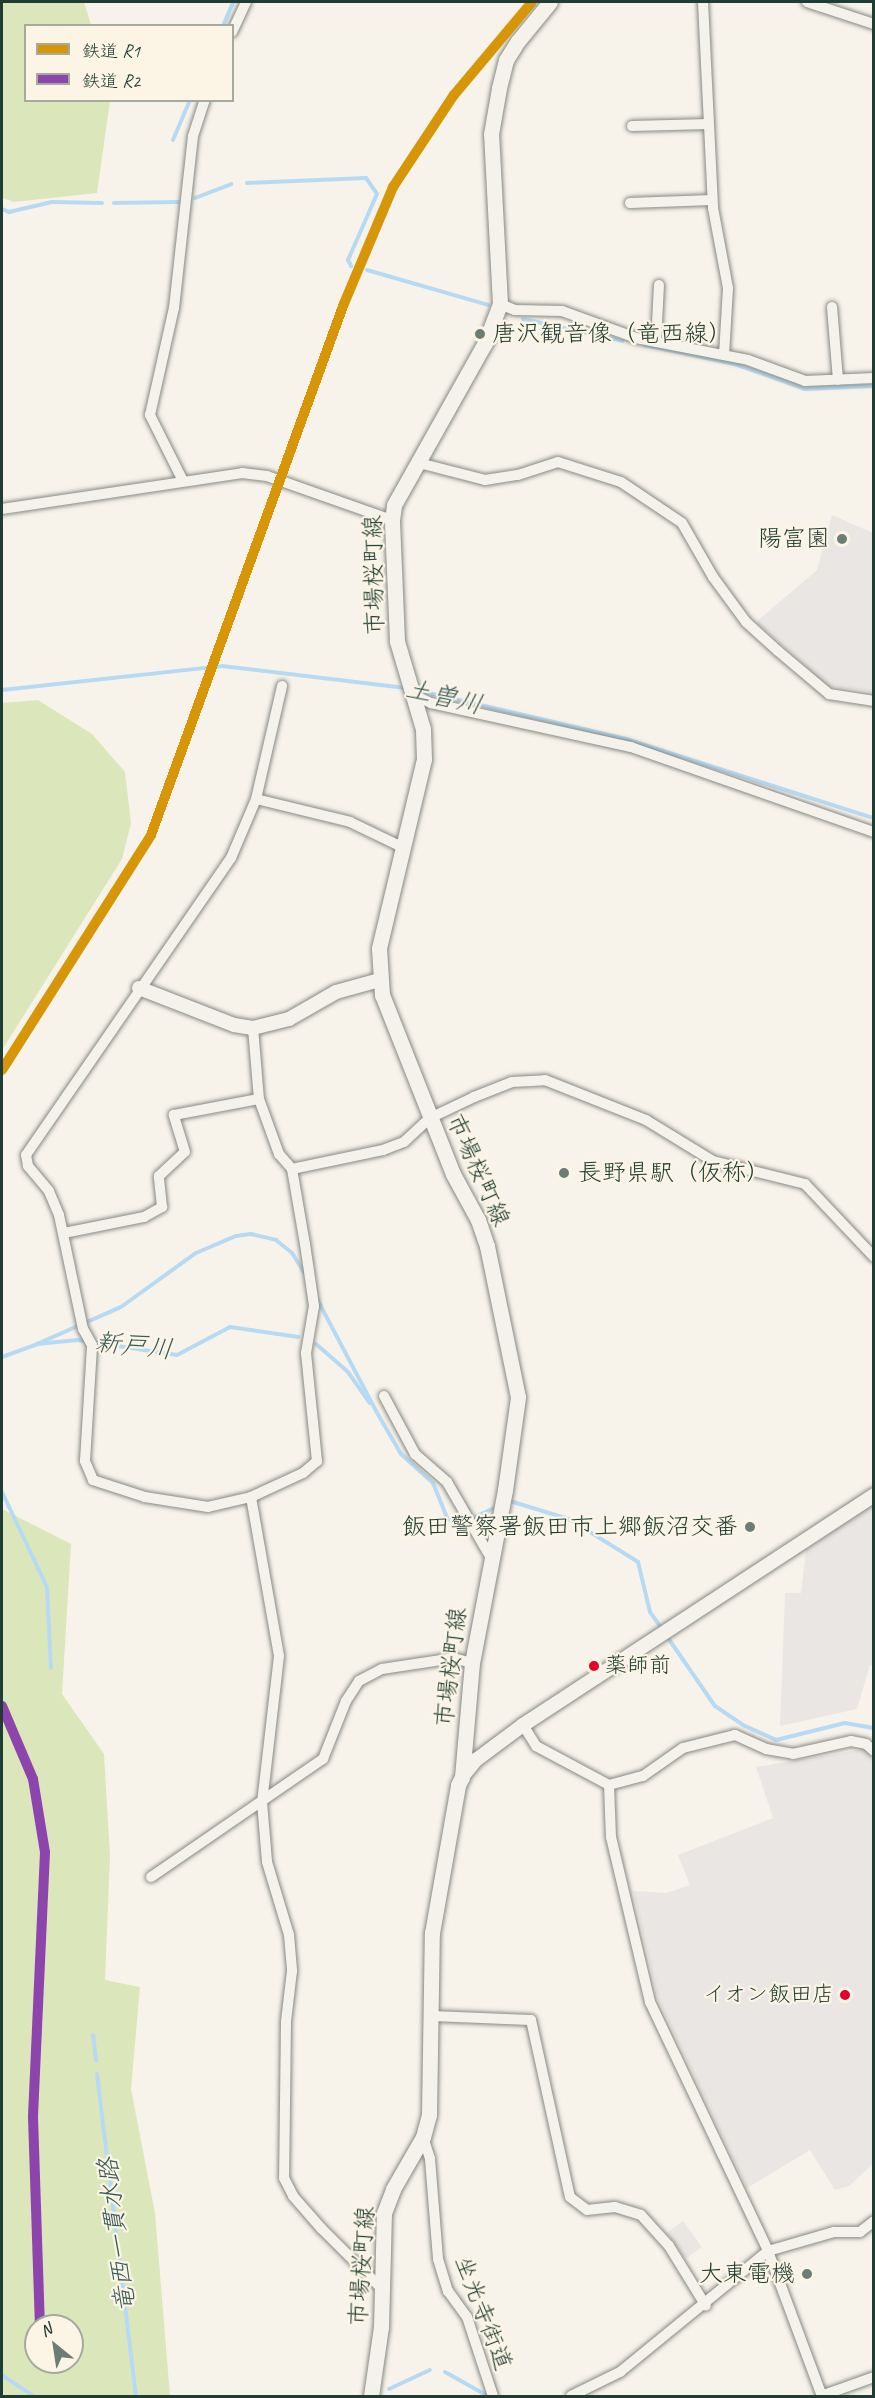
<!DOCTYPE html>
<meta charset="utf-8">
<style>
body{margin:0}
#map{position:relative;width:875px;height:2398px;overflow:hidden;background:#f7f3ea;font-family:Caveat,"Klee One",sans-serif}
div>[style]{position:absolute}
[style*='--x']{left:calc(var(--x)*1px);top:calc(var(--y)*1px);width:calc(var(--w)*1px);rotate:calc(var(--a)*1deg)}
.built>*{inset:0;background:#e9e6e4;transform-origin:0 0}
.green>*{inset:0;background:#dbe7bb}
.stream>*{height:4px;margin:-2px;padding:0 2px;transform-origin:2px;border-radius:2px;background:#b7daf4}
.roads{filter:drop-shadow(0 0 2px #868984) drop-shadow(0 0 2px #868984)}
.minor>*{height:10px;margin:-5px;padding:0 5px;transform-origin:5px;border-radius:5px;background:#f5f2ec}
.tertiary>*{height:14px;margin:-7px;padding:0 7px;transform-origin:7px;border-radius:7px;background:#f5f2ec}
.secondary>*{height:15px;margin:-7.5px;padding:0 7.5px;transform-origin:7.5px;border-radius:7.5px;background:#f5f2ec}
.rail-1>*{height:10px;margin:-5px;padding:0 5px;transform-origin:5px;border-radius:5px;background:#d79608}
.rail-2>*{height:10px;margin:-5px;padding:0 5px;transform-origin:5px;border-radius:5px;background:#8e44ad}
.dots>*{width:16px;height:16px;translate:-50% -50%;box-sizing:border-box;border:3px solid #fcf5e5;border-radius:50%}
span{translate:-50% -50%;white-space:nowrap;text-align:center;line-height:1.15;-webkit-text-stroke:4.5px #fcf5e5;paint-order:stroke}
.bus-label{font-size:22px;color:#1f3d34}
.left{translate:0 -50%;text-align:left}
.right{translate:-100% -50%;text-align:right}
.poi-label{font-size:24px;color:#1f3d34}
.street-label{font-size:24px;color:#1f3d34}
.water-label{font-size:26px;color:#385a5b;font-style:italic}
.frame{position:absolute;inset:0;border:3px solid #1f3d34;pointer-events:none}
.legend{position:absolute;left:24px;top:24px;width:210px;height:78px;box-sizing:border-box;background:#fcf5e5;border:2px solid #a4ab9e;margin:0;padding:8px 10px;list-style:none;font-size:18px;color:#1f3d34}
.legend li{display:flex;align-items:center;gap:12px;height:30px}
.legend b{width:30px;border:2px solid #a4ab9e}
.north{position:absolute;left:24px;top:2314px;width:60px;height:60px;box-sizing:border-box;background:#fcf5e5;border:2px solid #a4ab9e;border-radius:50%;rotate:330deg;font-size:16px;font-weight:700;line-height:24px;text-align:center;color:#1f3d34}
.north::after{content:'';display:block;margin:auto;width:21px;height:27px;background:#6b7d74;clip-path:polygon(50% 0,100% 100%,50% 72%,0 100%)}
</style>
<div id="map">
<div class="built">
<div style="clip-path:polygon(832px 515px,873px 533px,873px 692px,828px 686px,756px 622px,817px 570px)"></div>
<div style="clip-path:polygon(873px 1504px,873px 1665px,870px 1665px,857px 1709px,780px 1726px,785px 1593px,801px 1593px,806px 1550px)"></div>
<div style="clip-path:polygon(865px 1749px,874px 1761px,874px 2163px,849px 2186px,835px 2190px,810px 2150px,747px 2188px,658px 1999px,633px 1891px,666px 1893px,690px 1885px,678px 1855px,773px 1818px,756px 1767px)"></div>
<div style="left:683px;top:2221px;width:32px;height:20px;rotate:54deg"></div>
</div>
<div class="green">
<div style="clip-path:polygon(2px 2px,84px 2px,91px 25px,26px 26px,26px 100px,110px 101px,97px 193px,14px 202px,2px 198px)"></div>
<div style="clip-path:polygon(38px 700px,92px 734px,125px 772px,131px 823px,122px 859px,2px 1050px,2px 703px)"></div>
<div style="clip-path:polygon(evenodd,2px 1509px,71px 1544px,62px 1694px,104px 1754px,110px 1856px,105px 1980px,140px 1987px,131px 2089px,155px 2213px,170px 2396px,2px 2396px,2px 1509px,36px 2326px,72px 2326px,72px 2362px,36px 2362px,36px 2326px)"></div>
</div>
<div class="stream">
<div style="--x:223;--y:26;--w:26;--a:-67"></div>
<div style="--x:173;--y:140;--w:43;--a:-67"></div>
<div style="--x:247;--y:183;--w:119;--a:-2.4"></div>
<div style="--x:366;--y:178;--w:19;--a:55"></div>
<div style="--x:377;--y:194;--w:72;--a:113.7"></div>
<div style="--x:348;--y:260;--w:7;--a:63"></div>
<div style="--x:195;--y:198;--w:39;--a:-21"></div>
<div style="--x:114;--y:203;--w:64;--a:-0.9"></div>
<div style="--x:2;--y:209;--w:8;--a:23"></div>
<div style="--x:9;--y:212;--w:44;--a:-13.1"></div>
<div style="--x:52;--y:202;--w:50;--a:1.1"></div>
<div style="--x:367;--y:270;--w:126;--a:16.1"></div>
<div style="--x:523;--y:319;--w:102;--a:12.4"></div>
<div style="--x:645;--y:345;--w:92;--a:11.9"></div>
<div style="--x:735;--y:364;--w:74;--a:19.7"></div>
<div style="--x:805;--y:389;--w:69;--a:-2.5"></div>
<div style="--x:2;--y:690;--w:221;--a:-6.2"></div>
<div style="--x:222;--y:666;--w:185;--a:6.8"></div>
<div style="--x:416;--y:690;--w:216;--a:13.1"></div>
<div style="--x:626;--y:739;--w:260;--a:17.7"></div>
<div style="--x:316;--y:1297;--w:129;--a:62.2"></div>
<div style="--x:37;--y:1344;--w:92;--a:-23.8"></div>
<div style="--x:121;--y:1307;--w:92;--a:-35.8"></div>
<div style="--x:196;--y:1253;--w:43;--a:-23"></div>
<div style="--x:236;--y:1236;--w:15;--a:-8"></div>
<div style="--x:251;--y:1234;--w:26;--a:13"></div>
<div style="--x:276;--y:1240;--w:21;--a:39"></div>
<div style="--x:292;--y:1253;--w:25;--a:58"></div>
<div style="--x:316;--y:1344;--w:43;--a:41.2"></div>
<div style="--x:348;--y:1372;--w:38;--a:55"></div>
<div style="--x:2;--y:1357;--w:37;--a:-20"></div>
<div style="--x:37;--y:1344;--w:41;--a:-5.6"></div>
<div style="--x:78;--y:1340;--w:100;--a:8.6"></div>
<div style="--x:177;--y:1355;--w:60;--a:-27.8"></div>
<div style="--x:230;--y:1327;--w:69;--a:8.4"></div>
<div style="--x:376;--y:1411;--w:50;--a:59.8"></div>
<div style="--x:401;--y:1454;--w:43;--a:42.2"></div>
<div style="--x:433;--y:1483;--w:38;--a:68"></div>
<div style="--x:447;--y:1518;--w:8;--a:40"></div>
<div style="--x:453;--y:1523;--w:11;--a:-5"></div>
<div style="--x:464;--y:1522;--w:38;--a:-25"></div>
<div style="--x:2;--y:1492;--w:105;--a:64.7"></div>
<div style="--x:47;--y:1587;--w:81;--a:87.2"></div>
<div style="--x:513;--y:1502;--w:59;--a:16.9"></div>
<div style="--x:569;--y:1519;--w:81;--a:31.9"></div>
<div style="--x:638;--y:1562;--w:51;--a:76.5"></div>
<div style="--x:650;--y:1612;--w:21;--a:55"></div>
<div style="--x:666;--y:1635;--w:86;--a:55.4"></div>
<div style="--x:715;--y:1706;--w:36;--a:34"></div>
<div style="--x:745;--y:1726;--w:34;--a:24"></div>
<div style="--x:776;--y:1740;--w:71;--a:-13.8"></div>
<div style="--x:845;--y:1723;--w:29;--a:10"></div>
<div style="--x:93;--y:2035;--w:26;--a:83"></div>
<div style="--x:97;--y:2074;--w:324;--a:83.1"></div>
<div style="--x:445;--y:2372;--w:45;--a:29.4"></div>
<div style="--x:2;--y:2375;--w:37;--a:34"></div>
<div style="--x:389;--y:2389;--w:45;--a:-24.9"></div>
</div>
<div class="roads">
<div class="minor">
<div style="--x:703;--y:2;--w:206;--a:87.2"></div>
<div style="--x:713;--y:208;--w:81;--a:79.4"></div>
<div style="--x:728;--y:288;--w:67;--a:93.4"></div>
<div style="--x:807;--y:2;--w:71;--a:18.2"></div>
<div style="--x:232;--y:32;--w:33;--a:-65"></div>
<div style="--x:632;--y:126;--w:77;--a:-1.5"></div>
<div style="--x:630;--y:203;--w:82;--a:-2.1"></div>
<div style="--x:500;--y:304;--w:16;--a:22"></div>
<div style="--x:515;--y:310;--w:47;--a:1.2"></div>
<div style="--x:562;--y:311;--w:79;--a:20"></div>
<div style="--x:636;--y:338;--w:114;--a:11.1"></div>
<div style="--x:748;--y:360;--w:61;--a:20.2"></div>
<div style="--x:805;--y:381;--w:69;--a:-2.5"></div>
<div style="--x:832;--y:307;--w:73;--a:85.3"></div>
<div style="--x:656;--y:342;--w:57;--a:-87"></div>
<div style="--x:419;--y:463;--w:68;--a:14.4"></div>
<div style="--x:485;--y:480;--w:33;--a:-9"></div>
<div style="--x:518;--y:475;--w:42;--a:-18"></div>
<div style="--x:558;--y:462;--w:66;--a:17.6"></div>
<div style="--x:621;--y:482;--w:73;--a:33.9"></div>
<div style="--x:682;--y:523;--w:62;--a:60.1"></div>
<div style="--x:713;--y:577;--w:56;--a:53.7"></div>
<div style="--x:746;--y:622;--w:43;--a:42.2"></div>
<div style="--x:778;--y:651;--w:67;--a:40.1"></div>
<div style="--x:829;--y:694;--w:46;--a:8.8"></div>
<div style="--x:182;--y:479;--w:72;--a:-116.6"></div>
<div style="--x:150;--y:415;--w:110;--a:-77.4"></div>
<div style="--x:174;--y:308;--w:173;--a:-83.7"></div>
<div style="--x:193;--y:136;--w:38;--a:-72"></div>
<div style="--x:2;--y:509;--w:243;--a:-8.5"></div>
<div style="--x:242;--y:473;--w:25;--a:7"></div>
<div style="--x:267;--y:476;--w:133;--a:19.4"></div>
<div style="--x:416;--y:696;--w:17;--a:25"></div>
<div style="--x:431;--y:703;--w:205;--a:12.4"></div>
<div style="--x:631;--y:747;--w:257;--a:19.3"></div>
<div style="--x:256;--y:799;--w:97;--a:13.7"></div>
<div style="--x:350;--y:822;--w:60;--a:25.7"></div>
<div style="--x:253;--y:1028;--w:71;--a:85.2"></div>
<div style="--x:259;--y:1099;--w:59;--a:70"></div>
<div style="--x:279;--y:1154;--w:20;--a:49"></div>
<div style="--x:292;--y:1169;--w:76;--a:80.2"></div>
<div style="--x:305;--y:1244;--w:63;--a:81.7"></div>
<div style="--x:314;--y:1306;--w:48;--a:99.7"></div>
<div style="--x:306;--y:1353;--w:109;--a:84.2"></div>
<div style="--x:317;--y:1461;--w:18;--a:139"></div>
<div style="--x:303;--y:1473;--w:57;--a:155.2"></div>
<div style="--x:251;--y:1497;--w:44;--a:166.9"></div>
<div style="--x:208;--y:1507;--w:64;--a:-171"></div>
<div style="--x:145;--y:1497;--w:55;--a:-161.9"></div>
<div style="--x:93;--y:1480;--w:21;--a:-113"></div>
<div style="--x:85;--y:1461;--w:116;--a:-86.5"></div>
<div style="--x:92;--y:1345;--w:18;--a:-119"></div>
<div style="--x:83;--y:1329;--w:116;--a:-101.9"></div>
<div style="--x:59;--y:1215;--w:26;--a:-113"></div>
<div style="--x:49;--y:1191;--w:33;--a:-130"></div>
<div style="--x:28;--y:1166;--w:11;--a:-100"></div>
<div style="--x:26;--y:1155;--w:361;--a:-55.4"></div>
<div style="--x:231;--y:858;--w:64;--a:-67"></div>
<div style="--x:256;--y:799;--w:116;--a:-77"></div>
<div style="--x:292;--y:1169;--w:93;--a:-11.8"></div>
<div style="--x:383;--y:1150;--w:22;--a:-21"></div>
<div style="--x:404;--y:1142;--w:35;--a:-43"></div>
<div style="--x:430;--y:1118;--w:49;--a:-25.5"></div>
<div style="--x:474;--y:1097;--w:41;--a:-21.5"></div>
<div style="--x:512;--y:1082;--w:33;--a:-3"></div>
<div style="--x:545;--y:1080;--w:109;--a:21.6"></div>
<div style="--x:646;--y:1120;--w:79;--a:31.5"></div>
<div style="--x:713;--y:1161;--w:95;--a:14"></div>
<div style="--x:805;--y:1184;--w:100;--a:46.6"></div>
<div style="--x:64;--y:1233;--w:82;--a:-11.3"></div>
<div style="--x:144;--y:1217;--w:21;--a:-29"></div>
<div style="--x:162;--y:1207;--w:31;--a:-96"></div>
<div style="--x:159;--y:1176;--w:35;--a:-43"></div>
<div style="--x:185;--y:1152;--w:39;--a:-107"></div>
<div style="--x:174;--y:1115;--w:86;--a:-10.7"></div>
<div style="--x:384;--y:1396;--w:66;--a:61.9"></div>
<div style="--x:415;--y:1454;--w:43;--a:41.2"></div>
<div style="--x:447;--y:1482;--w:88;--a:59.9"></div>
<div style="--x:251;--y:1497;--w:161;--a:80"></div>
<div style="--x:279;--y:1656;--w:147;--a:96.6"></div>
<div style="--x:262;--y:1802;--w:60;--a:85.2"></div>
<div style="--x:267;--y:1862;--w:76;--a:73.2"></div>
<div style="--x:289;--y:1935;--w:36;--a:85"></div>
<div style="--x:292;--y:1971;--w:50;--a:96.8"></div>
<div style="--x:286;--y:2021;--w:157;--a:90.7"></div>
<div style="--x:284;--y:2178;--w:20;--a:63"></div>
<div style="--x:293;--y:2196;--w:43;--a:48.8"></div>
<div style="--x:321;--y:2228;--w:86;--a:45"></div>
<div style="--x:523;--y:1725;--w:25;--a:58"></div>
<div style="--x:536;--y:1746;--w:83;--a:28.1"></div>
<div style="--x:609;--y:1785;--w:52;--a:87.8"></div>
<div style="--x:611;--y:1837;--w:170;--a:76.7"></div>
<div style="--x:650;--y:2002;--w:276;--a:64.6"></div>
<div style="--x:768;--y:2251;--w:155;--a:69.6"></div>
<div style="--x:609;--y:1785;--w:35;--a:-15"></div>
<div style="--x:643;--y:1776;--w:49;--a:-35"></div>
<div style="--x:683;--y:1748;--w:54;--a:-14"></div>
<div style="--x:735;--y:1735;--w:34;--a:24"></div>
<div style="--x:766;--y:1749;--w:27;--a:10"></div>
<div style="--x:793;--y:1754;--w:59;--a:-12.6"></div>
<div style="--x:851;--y:1741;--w:15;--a:11"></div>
<div style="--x:866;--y:1744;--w:11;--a:41"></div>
<div style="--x:151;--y:1877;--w:209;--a:-34.5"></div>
<div style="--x:323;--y:1759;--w:62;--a:-68.4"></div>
<div style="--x:346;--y:1701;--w:24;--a:-57"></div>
<div style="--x:359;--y:1681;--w:26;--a:-28"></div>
<div style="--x:382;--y:1669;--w:73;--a:-8.7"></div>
<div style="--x:454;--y:1658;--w:19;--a:16"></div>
<div style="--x:431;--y:2016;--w:100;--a:2.3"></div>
<div style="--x:531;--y:2020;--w:181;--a:77.6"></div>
<div style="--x:570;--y:2197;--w:21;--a:37"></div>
<div style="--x:587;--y:2210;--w:28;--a:-6"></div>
<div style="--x:615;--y:2207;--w:27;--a:17"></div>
<div style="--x:641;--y:2215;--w:42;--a:47.9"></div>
<div style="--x:669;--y:2246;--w:70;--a:58.3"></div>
<div style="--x:423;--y:2137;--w:23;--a:72"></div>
<div style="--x:430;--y:2159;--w:100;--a:85.4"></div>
<div style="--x:438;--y:2259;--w:34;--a:73"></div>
<div style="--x:448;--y:2291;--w:32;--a:54"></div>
<div style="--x:467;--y:2317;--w:83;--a:71.8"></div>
<div style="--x:571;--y:2396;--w:55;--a:-26.1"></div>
<div style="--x:620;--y:2372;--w:191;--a:-39.3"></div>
<div style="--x:768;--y:2251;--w:69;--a:-16.1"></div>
<div style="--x:834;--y:2232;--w:26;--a:0"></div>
<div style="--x:860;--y:2232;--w:18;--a:-38"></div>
<div style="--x:821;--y:2396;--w:56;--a:-19.7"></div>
</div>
<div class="tertiary">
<div style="--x:139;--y:988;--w:102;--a:21.3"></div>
<div style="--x:234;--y:1025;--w:19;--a:9"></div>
<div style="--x:253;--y:1028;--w:37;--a:-14"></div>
<div style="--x:289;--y:1019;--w:54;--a:-29.9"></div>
<div style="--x:336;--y:992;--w:46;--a:-15.3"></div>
<div style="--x:462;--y:1777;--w:22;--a:-51"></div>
<div style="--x:476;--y:1760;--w:59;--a:-36.7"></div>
<div style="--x:523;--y:1725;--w:420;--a:-33.2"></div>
</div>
<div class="secondary">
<div style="--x:371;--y:2396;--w:70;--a:-81.8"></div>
<div style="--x:381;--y:2327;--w:114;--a:-88.5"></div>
<div style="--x:384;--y:2213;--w:26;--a:-69"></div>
<div style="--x:393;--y:2189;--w:60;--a:-60"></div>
<div style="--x:423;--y:2137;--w:23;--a:-75"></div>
<div style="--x:429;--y:2115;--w:182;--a:-89.1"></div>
<div style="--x:432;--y:1933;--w:150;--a:-80"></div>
<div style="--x:458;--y:1785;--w:9;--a:-63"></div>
<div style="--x:462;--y:1777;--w:114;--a:-85"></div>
<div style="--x:472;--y:1663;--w:176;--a:-79.2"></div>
<div style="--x:505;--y:1490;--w:94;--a:-82"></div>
<div style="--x:518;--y:1397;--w:154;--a:-101.6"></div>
<div style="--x:487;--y:1246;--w:28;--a:-109"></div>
<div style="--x:478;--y:1220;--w:52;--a:-118.5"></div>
<div style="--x:453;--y:1174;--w:193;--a:-111.6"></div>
<div style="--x:382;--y:995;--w:47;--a:-93.7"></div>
<div style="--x:379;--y:948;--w:194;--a:-76.6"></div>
<div style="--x:424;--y:759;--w:30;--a:-92"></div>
<div style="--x:423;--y:729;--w:92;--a:-106.5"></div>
<div style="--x:397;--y:641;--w:121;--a:-92.4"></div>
<div style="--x:392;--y:520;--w:15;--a:-82"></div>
<div style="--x:394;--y:505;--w:186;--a:-60.7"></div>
<div style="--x:485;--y:343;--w:42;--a:-69"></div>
<div style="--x:500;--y:304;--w:170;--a:-93"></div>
<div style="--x:491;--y:134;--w:47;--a:-80.1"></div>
<div style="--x:499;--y:88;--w:29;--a:-76"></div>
<div style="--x:506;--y:60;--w:22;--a:-58"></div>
<div style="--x:518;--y:41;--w:50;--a:-50.6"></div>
</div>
</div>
<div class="rail-1">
<div style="--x:2;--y:1070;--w:278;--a:-57.6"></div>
<div style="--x:151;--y:835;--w:563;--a:-70.05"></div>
<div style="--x:343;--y:306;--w:129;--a:-67.2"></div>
<div style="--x:393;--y:187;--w:110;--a:-56.5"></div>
<div style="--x:454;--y:95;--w:121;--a:-50"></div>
</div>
<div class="rail-2">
<div style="--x:2;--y:1706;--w:79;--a:67"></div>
<div style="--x:33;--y:1779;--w:74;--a:80.7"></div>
<div style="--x:45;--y:1852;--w:265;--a:92.6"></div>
<div style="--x:33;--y:2117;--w:209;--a:88.1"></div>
</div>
<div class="dots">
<div style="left:480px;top:334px;background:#6b7d74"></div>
<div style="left:842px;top:539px;background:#6b7d74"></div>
<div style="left:564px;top:1173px;background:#6b7d74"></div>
<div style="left:750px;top:1527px;background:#6b7d74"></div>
<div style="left:594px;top:1666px;background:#e4002b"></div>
<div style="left:845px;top:1995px;background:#e4002b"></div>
<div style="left:807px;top:2274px;background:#6b7d74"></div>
</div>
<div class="bus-label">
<span class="left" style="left:605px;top:1666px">薬師前</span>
<span class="right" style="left:834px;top:1995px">イオン飯田店</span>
</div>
<div class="poi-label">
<span class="left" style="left:492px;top:334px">唐沢観音像（竜西線）</span>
<span class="right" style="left:830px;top:539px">陽富園</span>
<span class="left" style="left:578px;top:1173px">長野県駅（仮称）</span>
<span class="right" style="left:738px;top:1527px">飯田警察署飯田市上郷飯沼交番</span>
<span class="right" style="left:795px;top:2274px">大東電機</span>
</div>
<div class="street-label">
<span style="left:374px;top:575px;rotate:-91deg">市場桜町線</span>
<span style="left:478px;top:1170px;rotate:66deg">市場桜町線</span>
<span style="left:451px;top:1667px;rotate:-83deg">市場桜町線</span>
<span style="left:362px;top:2266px;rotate:-86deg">市場桜町線</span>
<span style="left:483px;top:2313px;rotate:69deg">坐光寺街道</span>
</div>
<div class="water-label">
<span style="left:444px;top:697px;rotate:13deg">土曽川</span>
<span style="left:134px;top:1346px;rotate:6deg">新戸川</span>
<span style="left:117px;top:2235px;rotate:-97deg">竜西一貫水路</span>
</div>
<div class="frame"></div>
<ul class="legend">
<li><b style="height:8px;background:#d79608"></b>鉄道 R1</li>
<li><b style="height:8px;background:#8e44ad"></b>鉄道 R2</li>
</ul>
<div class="north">N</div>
</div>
